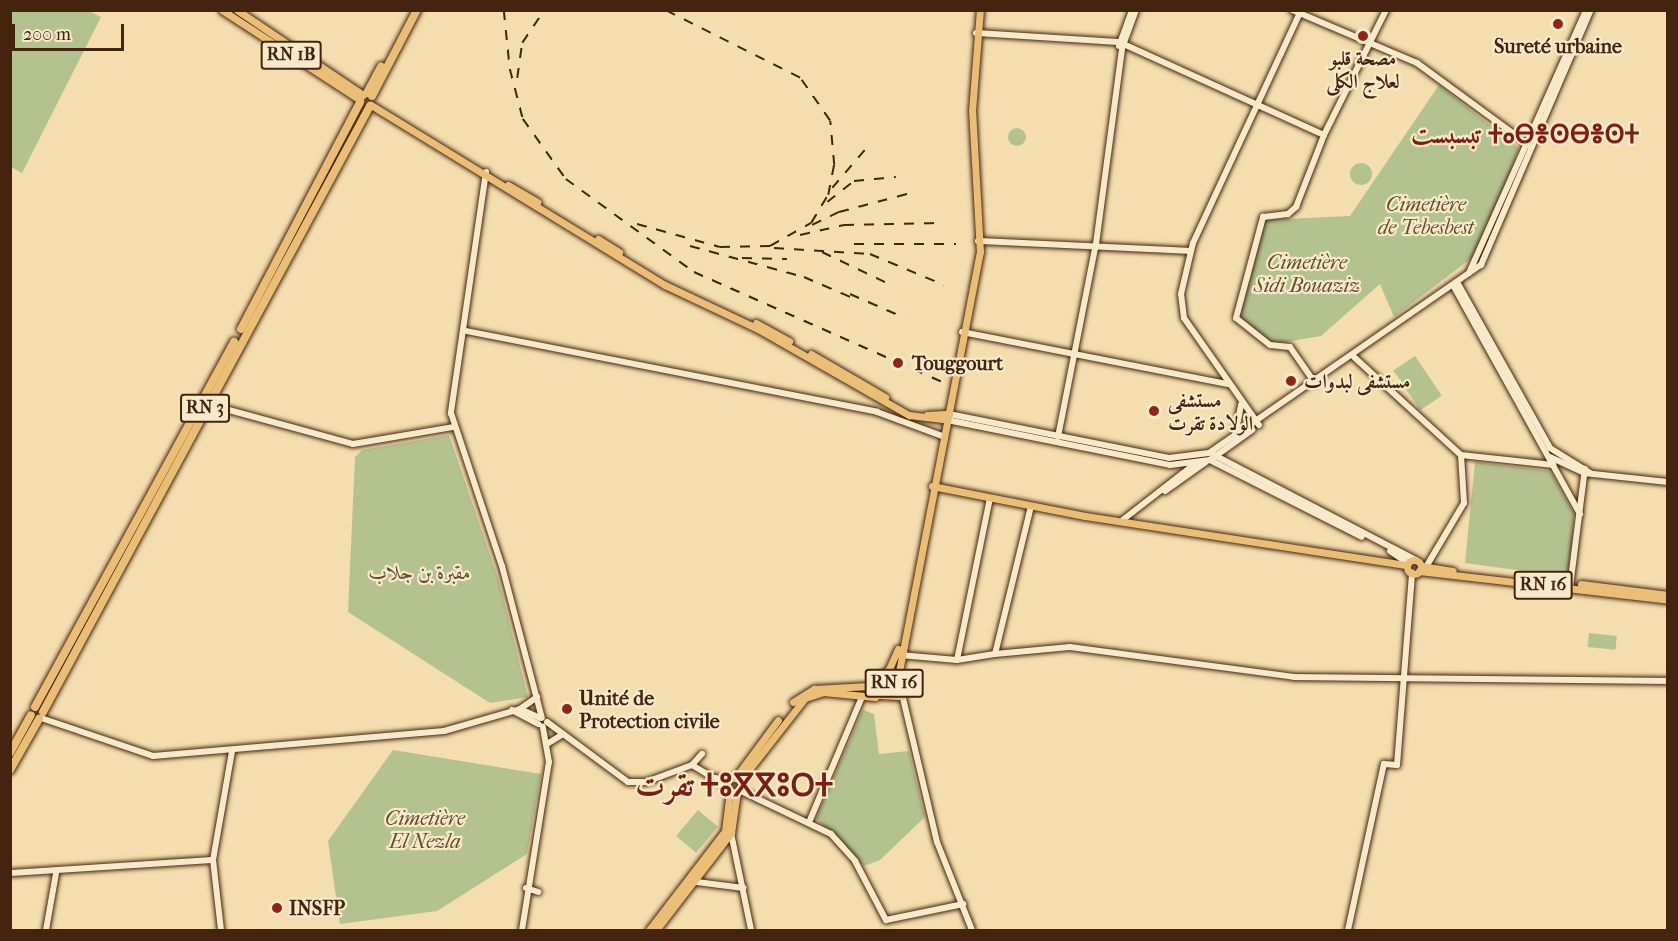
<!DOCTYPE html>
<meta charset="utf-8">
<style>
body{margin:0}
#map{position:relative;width:1678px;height:941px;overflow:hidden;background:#f4ddae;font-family:"IM FELL French Canon",Amiri,"Noto Sans Tifinagh",serif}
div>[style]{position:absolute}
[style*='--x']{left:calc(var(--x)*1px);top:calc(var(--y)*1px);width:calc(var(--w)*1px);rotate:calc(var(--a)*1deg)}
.green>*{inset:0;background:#b4c290;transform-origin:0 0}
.round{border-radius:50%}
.roads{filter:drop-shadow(0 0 2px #45240f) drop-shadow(0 0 2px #45240f)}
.secondary>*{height:6px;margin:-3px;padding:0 3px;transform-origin:3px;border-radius:3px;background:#f8e9ca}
.primary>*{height:7px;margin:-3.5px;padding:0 3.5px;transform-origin:3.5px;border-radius:3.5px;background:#eabe77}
.primary>.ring{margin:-3.5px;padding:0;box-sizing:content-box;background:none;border:7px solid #eabe77;border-radius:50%}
.highway>*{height:8px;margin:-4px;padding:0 4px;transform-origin:4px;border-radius:4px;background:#eabe77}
.rail>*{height:1.5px;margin-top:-0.75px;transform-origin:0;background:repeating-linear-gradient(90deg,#45240f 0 10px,transparent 0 20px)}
.dots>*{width:16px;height:16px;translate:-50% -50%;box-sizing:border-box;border:3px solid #f8e9ca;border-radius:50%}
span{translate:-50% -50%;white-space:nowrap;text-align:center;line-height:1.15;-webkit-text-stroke:4.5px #f8e9ca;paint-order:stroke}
.shield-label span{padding:2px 4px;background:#f8e9ca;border:2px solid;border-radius:4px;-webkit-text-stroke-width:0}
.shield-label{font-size:18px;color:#45240f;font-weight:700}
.poi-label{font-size:20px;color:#45240f;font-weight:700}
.left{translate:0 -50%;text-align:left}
.park-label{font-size:20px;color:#614c2f;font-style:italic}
.district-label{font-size:26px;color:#7a1f14;font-weight:700}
.town-label{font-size:32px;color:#7a1f14;font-weight:700}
.frame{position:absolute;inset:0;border:12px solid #45240f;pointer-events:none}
.scale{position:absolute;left:12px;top:24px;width:112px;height:27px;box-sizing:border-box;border:3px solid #45240f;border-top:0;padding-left:8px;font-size:18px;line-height:21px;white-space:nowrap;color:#45240f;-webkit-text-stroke:4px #f8e9ca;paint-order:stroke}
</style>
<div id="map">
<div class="green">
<div style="clip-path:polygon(10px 11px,89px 11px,101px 17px,22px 173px,11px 167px)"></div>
<div style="clip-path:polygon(1439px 85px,1519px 148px,1481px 251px,1394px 317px,1380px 284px,1321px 336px,1274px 344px,1240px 318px,1265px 220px,1350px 216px)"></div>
<div class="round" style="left:1008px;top:128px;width:18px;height:18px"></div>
<div class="round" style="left:1350px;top:163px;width:22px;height:22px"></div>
<div style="left:1415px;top:356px;width:48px;height:26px;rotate:56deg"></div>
<div style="clip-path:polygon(449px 435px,499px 581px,528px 697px,490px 703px,348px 612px,355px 457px,362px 450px)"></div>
<div style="clip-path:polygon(1475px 462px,1550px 471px,1574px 513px,1570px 577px,1465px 563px)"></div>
<div style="left:1589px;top:633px;width:28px;height:14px;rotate:6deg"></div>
<div style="clip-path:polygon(863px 710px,874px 714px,879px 754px,909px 751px,925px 817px,880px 860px,864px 866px,816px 818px)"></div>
<div style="clip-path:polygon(393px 750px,541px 774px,527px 854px,437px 911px,340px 924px,328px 841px)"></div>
<div style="left:698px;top:810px;width:26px;height:34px;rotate:40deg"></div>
</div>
<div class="roads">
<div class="secondary">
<div style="--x:1292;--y:10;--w:136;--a:23"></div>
<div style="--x:1417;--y:63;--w:139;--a:36.2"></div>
<div style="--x:976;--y:33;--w:143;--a:3.6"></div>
<div style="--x:1119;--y:42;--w:225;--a:24.4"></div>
<div style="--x:1119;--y:46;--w:38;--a:-70"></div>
<div style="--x:486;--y:172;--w:244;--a:98.3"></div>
<div style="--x:451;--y:413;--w:161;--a:71.6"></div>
<div style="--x:502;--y:566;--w:157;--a:75.3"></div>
<div style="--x:978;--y:241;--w:211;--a:2.7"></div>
<div style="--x:1469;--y:273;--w:288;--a:-66"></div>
<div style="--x:1457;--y:282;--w:190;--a:60.7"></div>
<div style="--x:1550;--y:448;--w:47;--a:32"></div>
<div style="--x:1453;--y:285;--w:262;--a:61"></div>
<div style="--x:466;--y:331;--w:419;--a:11.1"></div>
<div style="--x:877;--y:412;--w:72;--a:20.2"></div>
<div style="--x:962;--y:332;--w:271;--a:11.1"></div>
<div style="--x:1354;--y:357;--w:145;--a:42.5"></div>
<div style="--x:1461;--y:455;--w:48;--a:86.4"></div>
<div style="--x:1464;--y:503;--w:74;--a:120.7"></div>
<div style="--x:1315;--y:383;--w:44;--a:-124.8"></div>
<div style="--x:1290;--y:347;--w:20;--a:-174"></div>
<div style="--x:1270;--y:345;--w:43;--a:-141.5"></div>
<div style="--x:1236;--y:318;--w:105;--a:-75"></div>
<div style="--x:1263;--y:217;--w:25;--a:-7"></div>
<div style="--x:1288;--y:214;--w:11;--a:-41"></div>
<div style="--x:1296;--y:207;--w:77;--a:-68.7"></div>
<div style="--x:1324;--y:135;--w:140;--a:-63.6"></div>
<div style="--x:207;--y:404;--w:151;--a:15.3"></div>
<div style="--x:353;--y:444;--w:101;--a:-9.6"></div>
<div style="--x:949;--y:414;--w:224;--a:11.3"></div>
<div style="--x:1169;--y:458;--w:40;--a:-7.1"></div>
<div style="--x:1209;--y:453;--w:331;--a:-34.7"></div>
<div style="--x:1481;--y:265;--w:278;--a:-66.7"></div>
<div style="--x:947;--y:420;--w:227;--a:11.4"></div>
<div style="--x:1170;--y:465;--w:40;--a:-7.1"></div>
<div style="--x:1210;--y:460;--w:52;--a:-35.5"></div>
<div style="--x:1259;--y:425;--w:131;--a:-125"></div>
<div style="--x:1184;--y:318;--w:24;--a:-97"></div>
<div style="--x:1181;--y:294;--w:52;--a:-76.8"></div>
<div style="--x:1193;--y:243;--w:257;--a:-65.1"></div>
<div style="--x:1235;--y:436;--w:32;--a:-79"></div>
<div style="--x:1058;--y:437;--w:197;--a:-78.9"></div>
<div style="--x:1096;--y:244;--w:198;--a:-82.4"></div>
<div style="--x:1122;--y:48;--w:40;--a:-69.8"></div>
<div style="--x:1214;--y:455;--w:228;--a:27.5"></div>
<div style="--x:1461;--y:455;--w:93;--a:6.2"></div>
<div style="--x:1550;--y:457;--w:38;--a:25"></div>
<div style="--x:1584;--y:473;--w:84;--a:6.1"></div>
<div style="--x:1210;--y:460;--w:170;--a:26.9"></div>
<div style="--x:1165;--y:491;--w:50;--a:-35.3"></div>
<div style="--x:1120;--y:522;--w:96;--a:-37.8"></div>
<div style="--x:1390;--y:551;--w:22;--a:34"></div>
<div style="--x:1570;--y:587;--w:119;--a:-82.8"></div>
<div style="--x:995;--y:654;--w:75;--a:-5.3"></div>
<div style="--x:1070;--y:647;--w:226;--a:7.6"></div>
<div style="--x:1294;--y:677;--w:374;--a:0.6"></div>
<div style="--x:900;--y:655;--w:57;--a:5"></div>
<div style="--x:957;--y:660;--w:38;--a:-9"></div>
<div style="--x:995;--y:654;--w:152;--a:-76.3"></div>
<div style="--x:957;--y:660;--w:165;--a:-78.5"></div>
<div style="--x:898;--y:677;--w:170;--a:76.7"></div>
<div style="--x:937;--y:842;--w:95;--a:68.3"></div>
<div style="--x:520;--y:709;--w:22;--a:24"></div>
<div style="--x:512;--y:710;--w:30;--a:28"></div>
<div style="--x:41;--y:718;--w:118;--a:18.7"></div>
<div style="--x:153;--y:756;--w:292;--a:-4.9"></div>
<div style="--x:444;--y:731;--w:79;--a:-16.1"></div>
<div style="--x:520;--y:709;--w:21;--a:-35"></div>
<div style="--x:547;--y:722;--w:101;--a:36.5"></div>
<div style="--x:628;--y:782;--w:18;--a:0"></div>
<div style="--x:646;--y:782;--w:49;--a:-20.3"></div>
<div style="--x:692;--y:765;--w:41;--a:31"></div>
<div style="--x:547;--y:744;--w:19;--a:-32"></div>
<div style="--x:692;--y:765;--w:15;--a:-48"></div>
<div style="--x:715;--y:778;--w:13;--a:9"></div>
<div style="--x:739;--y:790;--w:102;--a:25.6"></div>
<div style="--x:831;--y:834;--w:36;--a:48"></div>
<div style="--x:855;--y:861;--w:67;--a:62.3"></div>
<div style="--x:886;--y:920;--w:79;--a:-11.7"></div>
<div style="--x:810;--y:820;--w:134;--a:-67.1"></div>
<div style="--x:731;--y:833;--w:99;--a:78.3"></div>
<div style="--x:10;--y:873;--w:203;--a:-3.7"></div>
<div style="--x:689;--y:881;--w:55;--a:7.3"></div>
<div style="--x:526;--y:888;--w:13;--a:18"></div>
<div style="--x:46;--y:930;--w:58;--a:-80"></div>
<div style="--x:221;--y:930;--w:70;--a:-96.5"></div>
<div style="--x:213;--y:860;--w:111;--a:-80.1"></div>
<div style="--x:522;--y:930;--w:170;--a:-80.9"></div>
<div style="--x:549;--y:762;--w:36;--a:-100"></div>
<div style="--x:1348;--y:930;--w:170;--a:-77.8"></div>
<div style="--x:1384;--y:764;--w:13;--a:4"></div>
<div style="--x:1397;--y:765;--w:193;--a:-85.5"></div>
</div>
<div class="primary">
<div style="--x:222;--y:10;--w:165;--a:33.1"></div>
<div style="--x:237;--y:10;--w:152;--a:34"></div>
<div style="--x:371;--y:105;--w:345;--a:31.5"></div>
<div style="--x:665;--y:285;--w:103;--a:25.3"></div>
<div style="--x:758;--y:329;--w:174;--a:29.7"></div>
<div style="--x:909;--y:415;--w:38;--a:7"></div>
<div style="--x:508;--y:185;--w:34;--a:30"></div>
<div style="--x:598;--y:239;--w:25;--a:32"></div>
<div style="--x:756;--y:323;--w:38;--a:29"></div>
<div style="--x:811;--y:354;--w:86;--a:30.2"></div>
<div style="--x:927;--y:415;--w:22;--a:-3"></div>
<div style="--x:932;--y:486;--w:156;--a:11.1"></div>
<div style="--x:1085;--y:516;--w:326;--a:8.7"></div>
<div class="ring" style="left:1407px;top:560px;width:7px;height:7px"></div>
<div style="--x:1421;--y:566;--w:32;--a:9"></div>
<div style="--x:1419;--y:571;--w:251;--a:6.6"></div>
<div style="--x:1581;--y:584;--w:88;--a:7.2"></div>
<div style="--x:880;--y:695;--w:22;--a:3"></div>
<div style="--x:793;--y:702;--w:25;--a:-32"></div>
<div style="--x:814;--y:689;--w:55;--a:-3.1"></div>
<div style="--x:869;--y:686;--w:26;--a:-40"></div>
<div style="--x:889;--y:669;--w:22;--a:-66"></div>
<div class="ring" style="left:727px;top:778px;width:7px;height:7px"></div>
<div style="--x:735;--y:778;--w:72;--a:-53.4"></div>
<div style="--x:740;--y:781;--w:105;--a:-51.9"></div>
<div style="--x:805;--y:698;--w:19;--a:-18"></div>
<div style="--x:823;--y:692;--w:52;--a:5.5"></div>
<div style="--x:875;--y:697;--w:30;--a:-41"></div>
<div style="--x:898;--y:677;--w:433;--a:-79.1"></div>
<div style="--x:980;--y:252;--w:141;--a:-93.2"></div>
<div style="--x:972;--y:111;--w:101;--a:-85.5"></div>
<div style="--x:649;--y:930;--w:125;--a:-52.5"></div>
<div style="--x:725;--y:831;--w:40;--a:-82.9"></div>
<div style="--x:656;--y:930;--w:123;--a:-52.3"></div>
<div style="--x:731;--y:833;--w:41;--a:-81.7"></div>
</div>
<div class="highway">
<div style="--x:367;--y:93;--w:30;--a:-62"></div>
<div style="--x:372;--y:96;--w:97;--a:-62.4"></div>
<div style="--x:241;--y:329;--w:256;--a:-62.3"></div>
<div style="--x:35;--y:707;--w:416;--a:-61.4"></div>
<div style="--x:43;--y:712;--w:689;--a:-61.65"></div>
<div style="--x:10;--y:753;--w:43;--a:-61.1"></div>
<div style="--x:10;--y:770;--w:59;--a:-60.4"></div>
</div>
</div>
<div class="rail">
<div style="--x:504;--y:10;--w:59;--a:84.2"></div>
<div style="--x:510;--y:69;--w:52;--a:75.4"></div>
<div style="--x:523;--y:119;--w:74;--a:54.4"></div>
<div style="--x:566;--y:179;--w:158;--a:36"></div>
<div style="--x:694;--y:272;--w:271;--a:23.9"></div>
<div style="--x:517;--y:78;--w:35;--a:-82"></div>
<div style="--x:522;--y:43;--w:40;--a:-56"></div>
<div style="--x:832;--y:188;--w:57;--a:-49.3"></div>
<div style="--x:827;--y:202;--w:34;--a:-38"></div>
<div style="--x:854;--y:181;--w:42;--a:-5.4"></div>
<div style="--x:637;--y:224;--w:86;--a:15.5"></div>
<div style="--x:720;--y:247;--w:50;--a:-1.1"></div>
<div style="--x:770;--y:246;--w:47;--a:-29.3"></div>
<div style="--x:811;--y:223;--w:33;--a:-59"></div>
<div style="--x:828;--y:195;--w:31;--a:-79"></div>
<div style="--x:834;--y:165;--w:44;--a:-95.2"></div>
<div style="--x:830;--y:121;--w:52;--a:-124.9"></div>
<div style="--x:800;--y:78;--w:152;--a:-153.4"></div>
<div style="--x:812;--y:225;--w:30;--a:-26"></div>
<div style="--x:839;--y:212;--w:78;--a:-14.9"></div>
<div style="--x:800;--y:235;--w:45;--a:-12.8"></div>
<div style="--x:844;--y:225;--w:96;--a:-1.2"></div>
<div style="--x:854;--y:244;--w:102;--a:0"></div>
<div style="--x:690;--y:246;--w:118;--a:15.2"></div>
<div style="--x:804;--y:277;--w:56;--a:23.3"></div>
<div style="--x:774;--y:248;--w:96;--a:3.6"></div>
<div style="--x:870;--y:254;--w:80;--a:22.7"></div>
<div style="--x:822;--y:252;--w:70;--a:25.5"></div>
<div style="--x:742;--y:258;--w:45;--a:1.3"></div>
<div style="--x:850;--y:294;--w:60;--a:23.6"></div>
</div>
<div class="dots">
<div style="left:1558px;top:24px;background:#8f2418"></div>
<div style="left:1363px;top:36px;background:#8f2418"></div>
<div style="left:898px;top:363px;background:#8f2418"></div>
<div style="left:1291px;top:381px;background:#8f2418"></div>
<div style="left:1154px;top:411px;background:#8f2418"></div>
<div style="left:567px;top:709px;background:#8f2418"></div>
<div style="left:277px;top:908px;background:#8f2418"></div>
</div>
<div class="shield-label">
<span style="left:291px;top:55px">RN 1B</span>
<span style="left:205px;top:408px">RN 3</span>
<span style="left:1543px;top:585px">RN 16</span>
<span style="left:894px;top:683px">RN 16</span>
</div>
<div class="poi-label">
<span style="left:1558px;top:46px">Sureté urbaine</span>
<span style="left:1363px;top:70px">مصحة قلبو<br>لعلاج الكلى</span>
<span class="left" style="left:912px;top:363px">Touggourt</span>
<span class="left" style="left:1304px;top:381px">مستشفى لبدوات</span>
<span class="left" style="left:1168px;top:412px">مستشفى<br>الولادة تقرت</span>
<span class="left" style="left:579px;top:710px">Unité de<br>Protection civile</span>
<span class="left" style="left:289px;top:908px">INSFP</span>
</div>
<div class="park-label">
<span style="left:1426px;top:216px">Cimetière<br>de Tebesbest</span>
<span style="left:1307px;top:274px">Cimetière<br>Sidi Bouaziz</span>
<span style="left:420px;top:572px">مقبرة بن جلاب</span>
<span style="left:425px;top:830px">Cimetière<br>El Nezla</span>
</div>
<div class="district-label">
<span style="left:1525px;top:135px">تبسبست ⵜⴰⴱⴻⵙⴱⴻⵙⵜ</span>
</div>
<div class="town-label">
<span style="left:734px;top:786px">تقرت ⵜⵓⴳⴳⵓⵔⵜ</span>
</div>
<div class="frame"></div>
<div class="scale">200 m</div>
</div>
